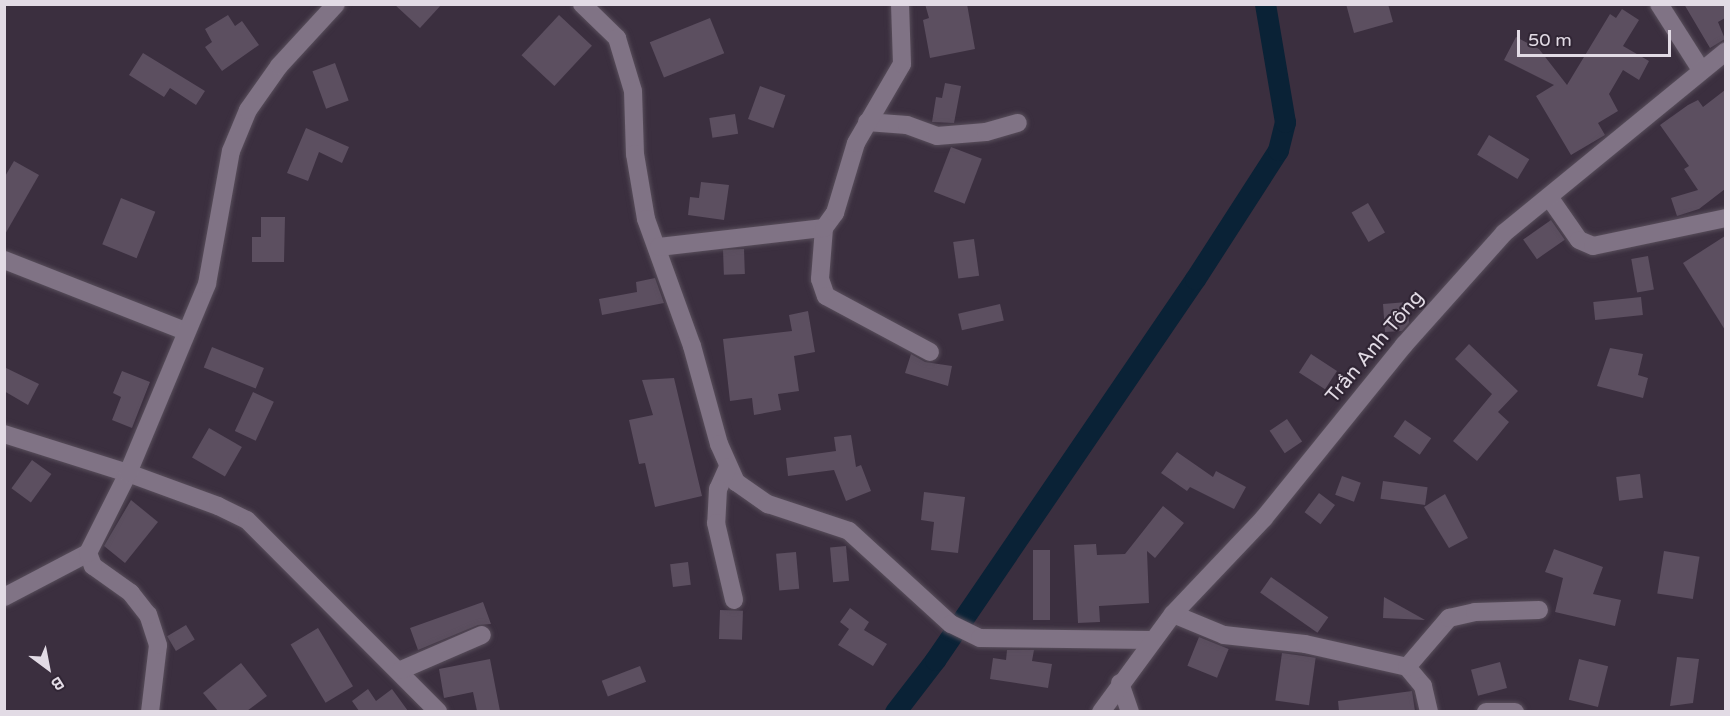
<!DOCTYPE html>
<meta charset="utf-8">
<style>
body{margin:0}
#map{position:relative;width:1730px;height:716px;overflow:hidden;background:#3b2f3f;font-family:"Varela Round",sans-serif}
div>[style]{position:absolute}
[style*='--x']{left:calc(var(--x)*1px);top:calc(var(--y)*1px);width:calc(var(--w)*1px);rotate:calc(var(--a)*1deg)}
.canal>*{height:21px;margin:-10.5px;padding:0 10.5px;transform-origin:10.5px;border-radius:10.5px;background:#0a2236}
.building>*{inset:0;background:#5c4f60;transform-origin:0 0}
.roads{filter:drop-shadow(0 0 2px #584e5b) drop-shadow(0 0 2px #584e5b)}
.minor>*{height:18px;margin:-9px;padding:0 9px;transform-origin:9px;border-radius:9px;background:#807385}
.tertiary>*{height:18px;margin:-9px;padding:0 9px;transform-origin:9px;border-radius:9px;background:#807385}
span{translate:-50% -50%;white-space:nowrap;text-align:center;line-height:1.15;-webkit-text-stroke:4.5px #302534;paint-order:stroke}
.street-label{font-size:20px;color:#e2dbe5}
.frame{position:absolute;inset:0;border:6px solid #e2dbe5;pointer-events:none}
.north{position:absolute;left:18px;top:638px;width:60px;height:60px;-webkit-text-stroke:4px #302534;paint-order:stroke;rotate:148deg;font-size:16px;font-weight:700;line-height:24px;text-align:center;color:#e2dbe5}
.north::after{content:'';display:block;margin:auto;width:21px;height:27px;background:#e2dbe5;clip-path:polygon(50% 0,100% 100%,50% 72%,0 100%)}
.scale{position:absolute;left:1517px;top:30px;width:154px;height:27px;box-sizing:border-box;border:3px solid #e2dbe5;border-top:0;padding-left:8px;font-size:18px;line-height:21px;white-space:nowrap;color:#e2dbe5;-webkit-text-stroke:4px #302534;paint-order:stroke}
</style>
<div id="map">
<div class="canal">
<div style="--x:895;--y:712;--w:66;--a:-52.4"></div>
<div style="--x:935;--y:660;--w:461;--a:-55.7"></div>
<div style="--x:1195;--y:279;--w:153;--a:-57.2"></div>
<div style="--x:1278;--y:150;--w:29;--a:-76"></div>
<div style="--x:1285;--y:122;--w:120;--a:-99.6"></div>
</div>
<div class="building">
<div style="clip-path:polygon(394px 4px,442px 4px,420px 28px)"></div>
<div style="clip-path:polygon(925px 4px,967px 4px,975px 49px,930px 58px,923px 20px,929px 18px)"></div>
<div style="clip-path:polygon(1346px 4px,1388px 4px,1393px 22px,1354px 33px)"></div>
<div style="clip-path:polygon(1684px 4px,1725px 4px,1725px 18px,1718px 22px,1725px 39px,1710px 48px)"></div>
<div style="clip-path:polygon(1622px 9px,1639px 20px,1623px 46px,1649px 61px,1639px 80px,1623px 70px,1609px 94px,1618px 111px,1598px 123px,1605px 135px,1571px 155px,1536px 96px,1554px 85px,1504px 60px,1516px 37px,1539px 49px,1567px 85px,1610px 14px,1616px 18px)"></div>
<div style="clip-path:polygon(228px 15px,235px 26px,242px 21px,259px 45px,222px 71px,205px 47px,212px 42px,205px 29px)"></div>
<div style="left:559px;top:15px;width:45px;height:55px;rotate:43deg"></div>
<div style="left:710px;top:18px;width:38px;height:65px;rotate:68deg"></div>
<div style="clip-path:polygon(143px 53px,205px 91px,196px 105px,170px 88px,164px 97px,129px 75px)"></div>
<div style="left:335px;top:63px;width:40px;height:24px;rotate:70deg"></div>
<div style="clip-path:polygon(945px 83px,961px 86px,954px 123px,932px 122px,936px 97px,942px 98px)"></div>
<div style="left:760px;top:86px;width:27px;height:35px;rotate:20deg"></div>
<div style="clip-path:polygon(1725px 90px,1725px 189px,1699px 209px,1677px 216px,1671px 198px,1698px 190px,1684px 169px,1689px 166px,1660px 125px,1688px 105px,1698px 100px,1703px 107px)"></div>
<div style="left:735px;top:114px;width:20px;height:26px;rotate:81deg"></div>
<div style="clip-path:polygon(306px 128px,349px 147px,342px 163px,319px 152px,308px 181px,287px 173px)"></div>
<div style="left:1489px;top:135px;width:47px;height:23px;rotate:31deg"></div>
<div style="left:951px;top:147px;width:33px;height:48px;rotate:21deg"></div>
<div style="clip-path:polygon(14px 161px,39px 175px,4px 236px,4px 178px)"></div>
<div style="clip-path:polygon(701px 182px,729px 185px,724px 220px,688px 215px,690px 197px,699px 198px)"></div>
<div style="left:121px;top:198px;width:37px;height:50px;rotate:22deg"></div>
<div style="left:1368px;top:203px;width:34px;height:19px;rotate:60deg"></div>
<div style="clip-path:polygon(261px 217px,285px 217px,284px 262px,252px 262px,252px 237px,261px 237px)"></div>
<div style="left:1551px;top:220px;width:24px;height:34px;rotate:55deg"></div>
<div style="clip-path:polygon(1725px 236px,1725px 330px,1683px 263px)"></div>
<div style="left:974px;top:239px;width:37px;height:21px;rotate:82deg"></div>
<div style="left:744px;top:249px;width:25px;height:21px;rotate:88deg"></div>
<div style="left:1648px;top:256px;width:34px;height:17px;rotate:80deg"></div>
<div style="clip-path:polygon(655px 278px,664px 303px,602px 315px,599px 299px,637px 292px,636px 282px)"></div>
<div style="left:1641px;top:297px;width:18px;height:48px;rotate:84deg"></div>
<div style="clip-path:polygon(1407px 302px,1409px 323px,1402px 331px,1385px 332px,1383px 304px)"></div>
<div style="left:1000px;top:304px;width:17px;height:43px;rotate:77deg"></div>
<div style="clip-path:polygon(808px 311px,815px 352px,794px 356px,799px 391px,778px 394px,781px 410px,754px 415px,752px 398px,730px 401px,723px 339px,792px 331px,789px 315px)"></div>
<div style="clip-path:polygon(1469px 344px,1518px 391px,1498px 412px,1509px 422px,1477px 461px,1453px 441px,1492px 394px,1455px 359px)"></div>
<div style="left:212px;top:347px;width:56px;height:22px;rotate:22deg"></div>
<div style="clip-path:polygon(1610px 348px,1643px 354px,1638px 375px,1648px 378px,1643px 398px,1597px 386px)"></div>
<div style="clip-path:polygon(911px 354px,925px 362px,952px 366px,948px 386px,905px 373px)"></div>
<div style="left:1311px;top:354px;width:31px;height:22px;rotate:33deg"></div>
<div style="clip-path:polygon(4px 367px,39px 384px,28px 405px,4px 391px)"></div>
<div style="clip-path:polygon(122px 371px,150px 382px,132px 428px,112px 420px,121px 397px,113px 393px)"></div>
<div style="clip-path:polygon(674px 378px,702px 496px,655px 507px,645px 463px,639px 464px,629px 420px,653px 415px,642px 380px)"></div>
<div style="left:253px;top:392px;width:23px;height:43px;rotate:25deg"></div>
<div style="left:1287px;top:419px;width:27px;height:21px;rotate:56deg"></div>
<div style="left:1405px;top:420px;width:32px;height:20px;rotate:35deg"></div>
<div style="left:209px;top:428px;width:38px;height:34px;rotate:30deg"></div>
<div style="clip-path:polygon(851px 435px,856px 467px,861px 465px,871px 491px,846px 501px,834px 470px,788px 476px,786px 458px,836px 451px,834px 437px)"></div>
<div style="clip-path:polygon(1177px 452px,1213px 477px,1216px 471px,1246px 487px,1234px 509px,1190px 487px,1187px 491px,1161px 473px)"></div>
<div style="left:32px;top:460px;width:24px;height:35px;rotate:36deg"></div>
<div style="left:1640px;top:474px;width:24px;height:24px;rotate:83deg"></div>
<div style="left:1342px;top:476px;width:20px;height:20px;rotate:20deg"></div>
<div style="left:1383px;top:481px;width:45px;height:18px;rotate:8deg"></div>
<div style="clip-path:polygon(924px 492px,965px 497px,958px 553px,931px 550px,934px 522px,921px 520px)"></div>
<div style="left:1319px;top:493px;width:20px;height:24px;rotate:37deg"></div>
<div style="clip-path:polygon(1445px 494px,1468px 538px,1449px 548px,1424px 507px)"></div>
<div style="clip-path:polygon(131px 500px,158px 522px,125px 563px,104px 546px)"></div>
<div style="clip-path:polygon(1163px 506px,1184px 523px,1155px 558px,1147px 551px,1149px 603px,1099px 606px,1100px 622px,1078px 623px,1074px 545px,1096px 544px,1097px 555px,1125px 554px)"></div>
<div style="left:846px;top:546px;width:35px;height:16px;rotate:85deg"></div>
<div style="clip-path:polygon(1554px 549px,1603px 567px,1593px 594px,1621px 600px,1615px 626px,1555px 612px,1563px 578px,1545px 572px)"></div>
<div style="left:1033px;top:550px;width:17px;height:70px"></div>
<div style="left:1664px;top:551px;width:36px;height:43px;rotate:9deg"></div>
<div style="left:796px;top:552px;width:37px;height:20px;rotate:85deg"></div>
<div style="left:688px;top:562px;width:23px;height:18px;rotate:83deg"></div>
<div style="left:1271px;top:577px;width:70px;height:19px;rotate:35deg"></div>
<div style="clip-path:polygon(1384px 597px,1425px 620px,1383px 618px)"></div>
<div style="clip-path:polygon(483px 602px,491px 624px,478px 625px,418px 650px,410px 628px)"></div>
<div style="clip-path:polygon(850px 608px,869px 622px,864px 630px,887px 644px,873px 666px,838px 645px,849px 629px,840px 622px)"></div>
<div style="left:720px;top:610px;width:23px;height:29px;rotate:2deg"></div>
<div style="left:186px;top:625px;width:17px;height:22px;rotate:59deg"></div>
<div style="left:318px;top:628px;width:68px;height:32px;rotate:59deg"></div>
<div style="left:1199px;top:637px;width:32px;height:31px;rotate:22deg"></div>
<div style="clip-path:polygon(1007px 650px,1034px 650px,1032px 661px,1052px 664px,1048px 688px,990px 679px,993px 658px,1006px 660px)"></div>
<div style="left:1282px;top:653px;width:34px;height:48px;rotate:8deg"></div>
<div style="clip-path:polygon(1677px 657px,1699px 659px,1693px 703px,1670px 706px)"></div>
<div style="clip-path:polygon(490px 659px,500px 711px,477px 711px,473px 692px,444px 698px,439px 669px)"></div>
<div style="left:1579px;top:659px;width:30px;height:42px;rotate:14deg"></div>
<div style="left:1500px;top:662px;width:27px;height:30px;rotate:75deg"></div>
<div style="clip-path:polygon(241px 663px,267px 696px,247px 711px,218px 711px,203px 693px)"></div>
<div style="left:640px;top:666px;width:17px;height:41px;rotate:69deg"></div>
<div style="clip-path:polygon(368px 689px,376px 701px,392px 689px,408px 711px,359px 711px,352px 701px)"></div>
<div style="clip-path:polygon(1412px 691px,1415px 711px,1339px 711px,1338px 701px)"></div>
</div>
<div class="roads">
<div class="minor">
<div style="--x:582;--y:4;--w:49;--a:44.2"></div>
<div style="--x:617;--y:38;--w:55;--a:73.2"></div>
<div style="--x:633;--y:91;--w:63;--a:88.2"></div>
<div style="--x:635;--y:154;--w:66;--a:80.4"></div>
<div style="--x:646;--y:219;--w:135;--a:70.1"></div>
<div style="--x:692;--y:346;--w:102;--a:74.6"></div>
<div style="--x:719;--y:444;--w:42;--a:65.9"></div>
<div style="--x:736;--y:482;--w:39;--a:35"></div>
<div style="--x:768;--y:504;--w:85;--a:18.4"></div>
<div style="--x:849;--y:531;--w:138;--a:42.4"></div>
<div style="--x:951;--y:624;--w:32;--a:26"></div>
<div style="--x:980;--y:638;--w:172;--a:0.7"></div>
<div style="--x:1659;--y:4;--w:78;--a:57.5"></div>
<div style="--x:867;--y:122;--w:40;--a:4.3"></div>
<div style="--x:907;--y:125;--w:32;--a:20"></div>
<div style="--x:937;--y:136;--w:49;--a:-4.7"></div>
<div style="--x:986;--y:132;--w:33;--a:-16"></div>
<div style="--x:1549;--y:197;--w:52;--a:55.1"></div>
<div style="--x:1579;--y:240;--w:15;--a:23"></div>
<div style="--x:1593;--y:246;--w:136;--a:-11.9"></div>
<div style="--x:824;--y:228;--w:51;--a:94.5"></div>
<div style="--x:820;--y:279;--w:18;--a:71"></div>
<div style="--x:826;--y:296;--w:118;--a:28.3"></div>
<div style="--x:659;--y:247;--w:166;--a:-6.6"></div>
<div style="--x:824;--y:228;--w:19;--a:-54"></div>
<div style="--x:835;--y:213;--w:73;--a:-73.3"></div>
<div style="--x:856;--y:143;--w:91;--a:-59.8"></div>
<div style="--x:902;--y:64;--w:60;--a:-91.9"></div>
<div style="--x:4;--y:260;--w:194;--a:21.4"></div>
<div style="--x:4;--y:434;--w:130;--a:17.5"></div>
<div style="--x:128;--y:473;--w:96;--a:20.1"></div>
<div style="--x:218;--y:506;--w:32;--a:26"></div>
<div style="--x:247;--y:520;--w:271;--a:45.1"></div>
<div style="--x:728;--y:467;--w:24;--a:114"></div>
<div style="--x:718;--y:489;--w:34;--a:93"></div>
<div style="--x:716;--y:523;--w:79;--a:76.8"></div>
<div style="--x:4;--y:597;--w:95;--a:-27.6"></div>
<div style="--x:1173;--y:614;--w:55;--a:22.4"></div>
<div style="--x:1224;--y:635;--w:81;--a:6.3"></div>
<div style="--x:1305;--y:644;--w:105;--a:12.7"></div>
<div style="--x:1407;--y:667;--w:25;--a:50"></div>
<div style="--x:1423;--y:686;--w:27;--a:77"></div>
<div style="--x:1407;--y:667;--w:65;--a:-49.4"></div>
<div style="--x:1449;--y:618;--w:27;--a:-13"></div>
<div style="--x:1475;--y:612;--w:64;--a:-1.8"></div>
<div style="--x:401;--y:670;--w:88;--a:-23.4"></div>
<div style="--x:1120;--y:683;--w:31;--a:71"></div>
<div style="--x:150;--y:712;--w:67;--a:-83.2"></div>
<div style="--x:158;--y:645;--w:32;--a:-108"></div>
<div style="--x:148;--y:615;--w:28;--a:-128"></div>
<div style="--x:131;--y:593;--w:47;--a:-144.6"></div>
<div style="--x:93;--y:566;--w:14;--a:-111"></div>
<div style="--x:88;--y:553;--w:89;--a:-63.4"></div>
<div style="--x:128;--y:473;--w:205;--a:-67.3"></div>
<div style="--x:207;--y:284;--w:135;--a:-79.8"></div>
<div style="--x:231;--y:151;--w:44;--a:-67.5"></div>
<div style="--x:248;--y:110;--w:54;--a:-54.8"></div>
<div style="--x:279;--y:66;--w:84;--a:-47.4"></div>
<div style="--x:1486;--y:712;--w:29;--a:0"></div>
</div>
<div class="tertiary">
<div style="--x:1101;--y:712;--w:122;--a:-53.7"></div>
<div style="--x:1173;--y:614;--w:132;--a:-46.5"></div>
<div style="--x:1264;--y:518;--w:223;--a:-51"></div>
<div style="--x:1404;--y:345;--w:150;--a:-48.2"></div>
<div style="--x:1504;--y:233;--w:287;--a:-39.3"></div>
</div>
</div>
<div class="street-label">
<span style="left:1375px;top:347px;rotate:-50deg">Trần Anh Tông</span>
</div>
<div class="frame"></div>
<div class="north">B</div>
<div class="scale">50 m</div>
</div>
